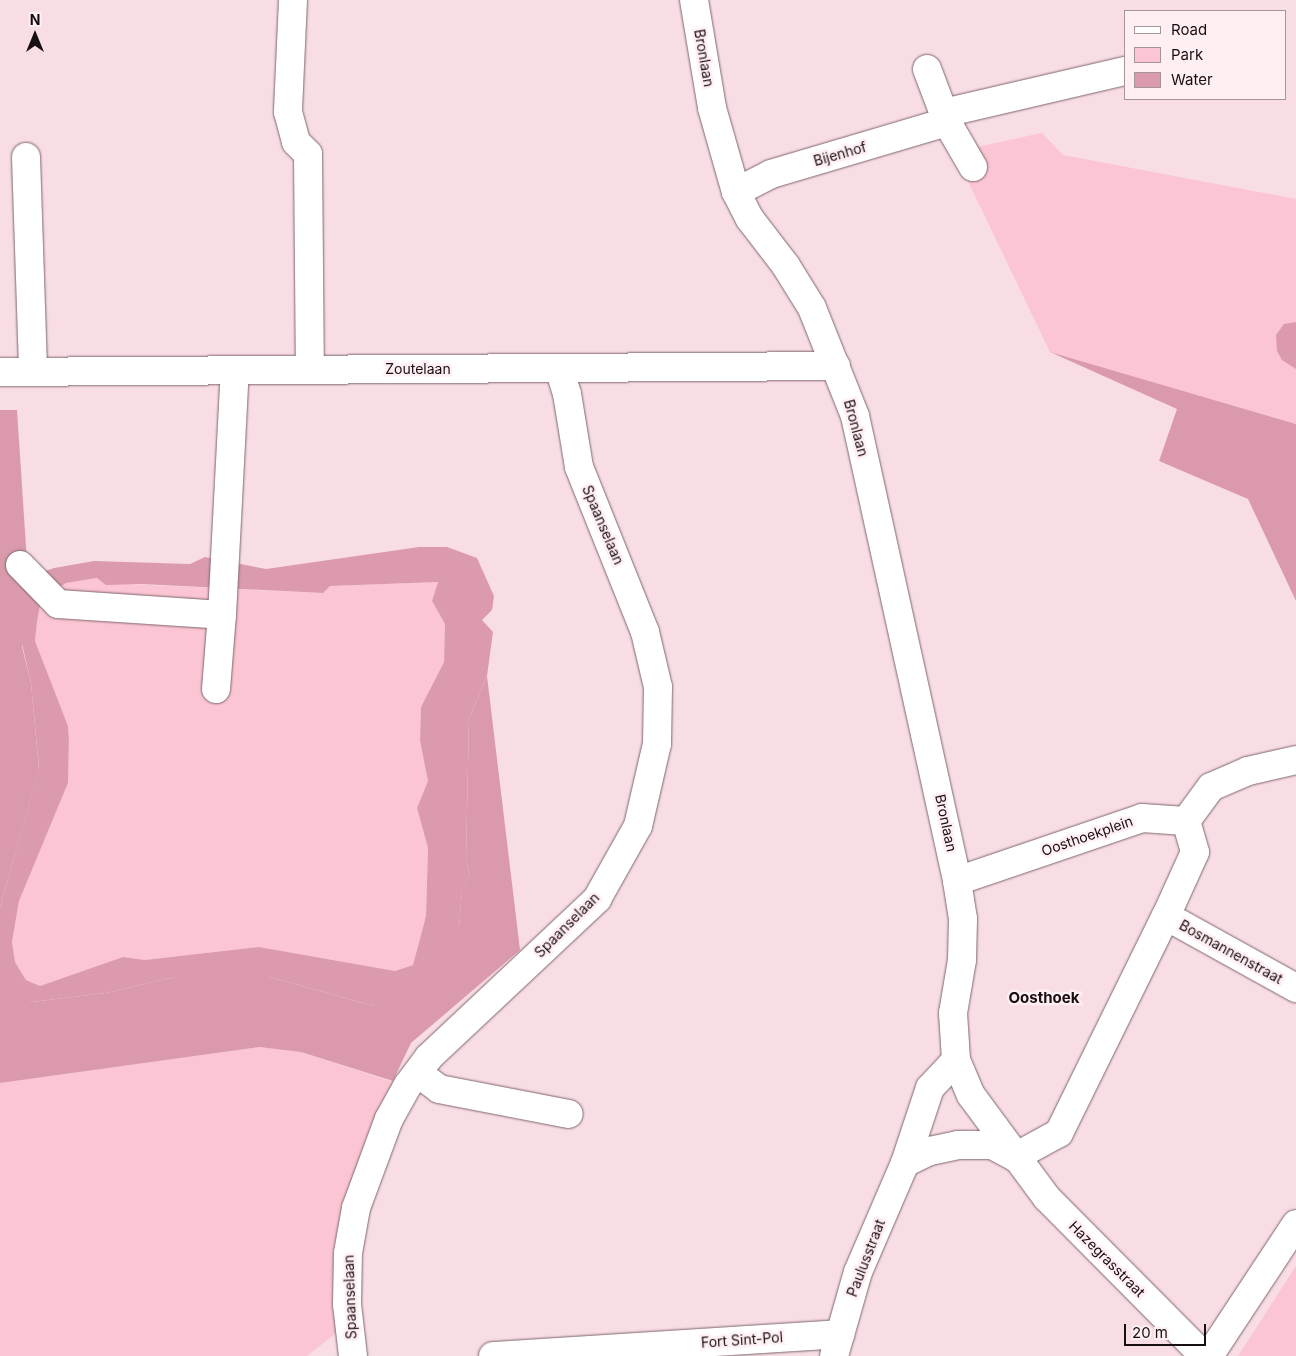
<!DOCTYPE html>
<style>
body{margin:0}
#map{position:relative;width:1296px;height:1356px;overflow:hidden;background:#f9dde4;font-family:Inter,sans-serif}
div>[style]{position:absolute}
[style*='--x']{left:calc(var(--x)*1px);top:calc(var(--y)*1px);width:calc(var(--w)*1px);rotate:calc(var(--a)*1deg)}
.green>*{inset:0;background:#fbc5d3}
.forest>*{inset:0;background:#db9aac}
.water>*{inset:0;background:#dc9bad}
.roads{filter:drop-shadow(0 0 1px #7e666d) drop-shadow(0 0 1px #7e666d)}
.minor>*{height:28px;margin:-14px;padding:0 14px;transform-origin:14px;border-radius:14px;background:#fff}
span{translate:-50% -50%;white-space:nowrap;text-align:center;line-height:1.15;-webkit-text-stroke:5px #ffeef2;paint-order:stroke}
.street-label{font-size:14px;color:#180f12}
.neighbourhood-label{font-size:15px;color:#180f12;font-weight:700}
.legend{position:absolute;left:1124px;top:10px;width:162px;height:90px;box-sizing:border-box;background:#ffeef2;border:1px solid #a39598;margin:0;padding:6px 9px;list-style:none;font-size:15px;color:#180f12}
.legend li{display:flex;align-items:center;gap:10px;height:25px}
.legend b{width:25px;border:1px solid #a39598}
.north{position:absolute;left:10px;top:10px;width:50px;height:50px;-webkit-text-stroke:4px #ffeef2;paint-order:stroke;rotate:0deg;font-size:14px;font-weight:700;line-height:20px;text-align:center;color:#180f12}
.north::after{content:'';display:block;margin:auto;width:18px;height:22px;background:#180f12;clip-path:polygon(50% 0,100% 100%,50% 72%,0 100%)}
.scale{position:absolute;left:1124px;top:1324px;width:82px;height:22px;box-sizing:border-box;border:2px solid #180f12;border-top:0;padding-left:6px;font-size:15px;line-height:18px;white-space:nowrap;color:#180f12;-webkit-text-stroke:4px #ffeef2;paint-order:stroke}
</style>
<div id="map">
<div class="green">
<div style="clip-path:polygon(1042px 133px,1063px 155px,1296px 199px,1296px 424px,1050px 352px,954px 152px)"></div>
<div style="clip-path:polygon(97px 578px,126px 584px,322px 593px,330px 586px,438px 582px,432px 601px,445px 624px,444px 662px,421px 707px,420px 741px,428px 781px,417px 808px,428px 848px,426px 916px,413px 965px,395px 971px,259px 947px,145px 960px,123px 957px,40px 986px,26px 980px,15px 962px,12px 942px,19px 901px,68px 783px,69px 740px,68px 726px,35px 641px,37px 622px,40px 605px,56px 589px,65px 583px)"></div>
<div style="clip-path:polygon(259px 1047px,301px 1052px,396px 1083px,336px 1277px,336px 1333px,307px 1356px,0 1356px,0 1083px)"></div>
<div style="clip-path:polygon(1296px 1266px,1296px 1356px,1238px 1356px)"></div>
</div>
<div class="forest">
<div style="clip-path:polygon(1050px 352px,1296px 424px,1296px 601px,1248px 499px,1159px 461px,1177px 409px)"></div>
<div style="clip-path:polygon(0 410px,17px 410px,28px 577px,22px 647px,31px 683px,39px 769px,0 907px)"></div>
<div style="clip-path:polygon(487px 676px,520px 950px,411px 1043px,393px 1081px,301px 1052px,259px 1047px,0 1083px,0 978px,32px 1002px,106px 993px,175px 977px,225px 976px,270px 977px,373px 1006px,459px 927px,462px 891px,470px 875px,466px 859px,469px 719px)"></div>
</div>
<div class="water">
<div style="clip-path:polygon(1296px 322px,1296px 369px,1282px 360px,1277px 351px,1276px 335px,1284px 324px)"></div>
<div style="clip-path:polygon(evenodd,419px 547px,447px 547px,477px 558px,494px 596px,492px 610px,482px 620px,493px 632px,487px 676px,469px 719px,466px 859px,470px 875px,462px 892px,459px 927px,445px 961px,424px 982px,373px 1006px,270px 977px,175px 977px,106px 993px,32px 1002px,10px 988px,0 978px,0 907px,39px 768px,31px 683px,15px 614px,15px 591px,28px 577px,54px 568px,94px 561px,190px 564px,205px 557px,266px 569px,419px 547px,97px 578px,106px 585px,141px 584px,323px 593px,330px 586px,438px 582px,432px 601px,445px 624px,444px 662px,421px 707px,420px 741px,428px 781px,417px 808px,428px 848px,426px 916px,413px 965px,395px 971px,259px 947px,145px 960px,123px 957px,40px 986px,26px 980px,15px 962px,12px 942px,19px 901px,68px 783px,69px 740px,68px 726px,35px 641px,37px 622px,40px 605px,56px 589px,66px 583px,97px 578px)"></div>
</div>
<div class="roads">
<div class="minor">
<div style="--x:293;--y:0;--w:112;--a:92.6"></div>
<div style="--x:288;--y:112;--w:31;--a:75"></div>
<div style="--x:296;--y:142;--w:17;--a:45"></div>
<div style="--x:308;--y:154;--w:216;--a:89.5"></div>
<div style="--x:694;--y:0;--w:109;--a:80.5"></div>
<div style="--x:712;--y:108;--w:87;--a:74.1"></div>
<div style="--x:736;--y:192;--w:30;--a:63"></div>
<div style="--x:750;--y:219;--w:59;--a:52.5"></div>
<div style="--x:786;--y:266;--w:49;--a:58.2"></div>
<div style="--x:812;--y:308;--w:116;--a:68.3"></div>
<div style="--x:855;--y:416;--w:476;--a:77.6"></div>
<div style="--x:957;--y:881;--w:38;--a:81"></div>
<div style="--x:963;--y:919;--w:41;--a:91.4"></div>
<div style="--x:962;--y:960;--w:54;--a:99.6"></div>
<div style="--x:953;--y:1013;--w:47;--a:86.3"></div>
<div style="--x:956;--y:1060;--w:38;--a:67"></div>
<div style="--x:971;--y:1095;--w:128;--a:53.6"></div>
<div style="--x:1047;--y:1198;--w:223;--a:45.2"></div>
<div style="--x:927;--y:69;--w:57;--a:69.3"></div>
<div style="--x:947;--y:122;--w:52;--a:60"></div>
<div style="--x:944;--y:113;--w:186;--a:-13.1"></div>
<div style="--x:26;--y:157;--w:214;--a:88.1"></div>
<div style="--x:736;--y:192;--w:39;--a:-27"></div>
<div style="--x:771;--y:174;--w:184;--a:-16.5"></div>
<div style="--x:0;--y:372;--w:836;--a:-0.41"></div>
<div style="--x:20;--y:565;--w:54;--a:45.7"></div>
<div style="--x:58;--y:604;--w:164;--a:3.8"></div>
<div style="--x:222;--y:615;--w:245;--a:-87"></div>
<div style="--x:216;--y:689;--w:74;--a:-85.4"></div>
<div style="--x:1186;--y:821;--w:42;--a:-53.7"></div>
<div style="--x:1211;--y:787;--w:40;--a:-23.4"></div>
<div style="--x:1248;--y:771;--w:49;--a:-12.9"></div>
<div style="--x:957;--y:881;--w:195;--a:-18.8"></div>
<div style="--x:1142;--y:818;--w:44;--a:3.9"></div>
<div style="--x:1166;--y:916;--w:149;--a:29"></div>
<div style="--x:418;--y:1073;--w:26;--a:37"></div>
<div style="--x:439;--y:1089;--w:132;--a:10.9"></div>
<div style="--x:1015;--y:1157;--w:50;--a:-28.6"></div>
<div style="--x:1059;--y:1133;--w:242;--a:-63.8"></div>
<div style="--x:1166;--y:916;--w:70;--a:-65.6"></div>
<div style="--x:1195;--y:852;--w:32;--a:-106"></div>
<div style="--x:905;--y:1163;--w:28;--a:-26"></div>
<div style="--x:930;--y:1151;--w:29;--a:-12"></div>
<div style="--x:958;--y:1145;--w:34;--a:0"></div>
<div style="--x:992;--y:1145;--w:26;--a:28"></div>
<div style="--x:353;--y:1356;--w:52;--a:-96.6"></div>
<div style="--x:347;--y:1304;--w:51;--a:-88.9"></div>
<div style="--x:348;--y:1253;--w:46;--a:-79.9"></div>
<div style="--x:356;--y:1208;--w:95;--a:-69.7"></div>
<div style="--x:389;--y:1119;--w:39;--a:-61"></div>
<div style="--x:408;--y:1085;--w:35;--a:-53"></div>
<div style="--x:429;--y:1057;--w:231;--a:-43.2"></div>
<div style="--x:597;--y:899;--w:84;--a:-60.7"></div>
<div style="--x:638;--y:826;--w:84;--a:-77"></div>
<div style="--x:657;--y:744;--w:57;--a:-89"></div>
<div style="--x:658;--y:687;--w:57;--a:-103.3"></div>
<div style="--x:645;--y:632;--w:178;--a:-111.8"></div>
<div style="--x:579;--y:467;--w:74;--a:-99.3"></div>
<div style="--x:567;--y:394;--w:27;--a:-107"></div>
<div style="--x:493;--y:1356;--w:348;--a:-3.6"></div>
<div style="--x:834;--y:1356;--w:87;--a:-74.1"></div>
<div style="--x:858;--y:1272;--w:119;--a:-66.7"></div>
<div style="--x:905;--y:1163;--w:79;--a:-71.6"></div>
<div style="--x:930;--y:1088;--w:38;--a:-47"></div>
<div style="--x:1209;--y:1356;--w:158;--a:-56.6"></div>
</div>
</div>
<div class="street-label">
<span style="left:704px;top:58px;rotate:80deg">Bronlaan</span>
<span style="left:840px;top:154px;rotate:-16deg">Bijenhof</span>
<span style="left:418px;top:369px">Zoutelaan</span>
<span style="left:856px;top:428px;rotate:75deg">Bronlaan</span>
<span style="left:603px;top:525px;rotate:67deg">Spaanselaan</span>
<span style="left:946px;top:823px;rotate:78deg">Bronlaan</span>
<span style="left:1087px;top:836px;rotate:-19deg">Oosthoekplein</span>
<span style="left:567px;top:925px;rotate:-45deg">Spaanselaan</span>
<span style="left:1231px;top:952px;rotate:29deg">Bosmannenstraat</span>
<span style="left:866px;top:1258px;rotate:-69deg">Paulusstraat</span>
<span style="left:1107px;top:1259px;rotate:45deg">Hazegrasstraat</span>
<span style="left:350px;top:1297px;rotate:-92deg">Spaanselaan</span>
<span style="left:742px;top:1340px;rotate:-4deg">Fort Sint-Pol</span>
</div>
<div class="neighbourhood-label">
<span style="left:1044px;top:998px">Oosthoek</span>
</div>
<ul class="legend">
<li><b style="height:6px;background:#fff"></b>Road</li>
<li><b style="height:14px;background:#fbc5d3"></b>Park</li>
<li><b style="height:14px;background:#dc9bad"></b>Water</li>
</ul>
<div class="north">N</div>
<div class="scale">20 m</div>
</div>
